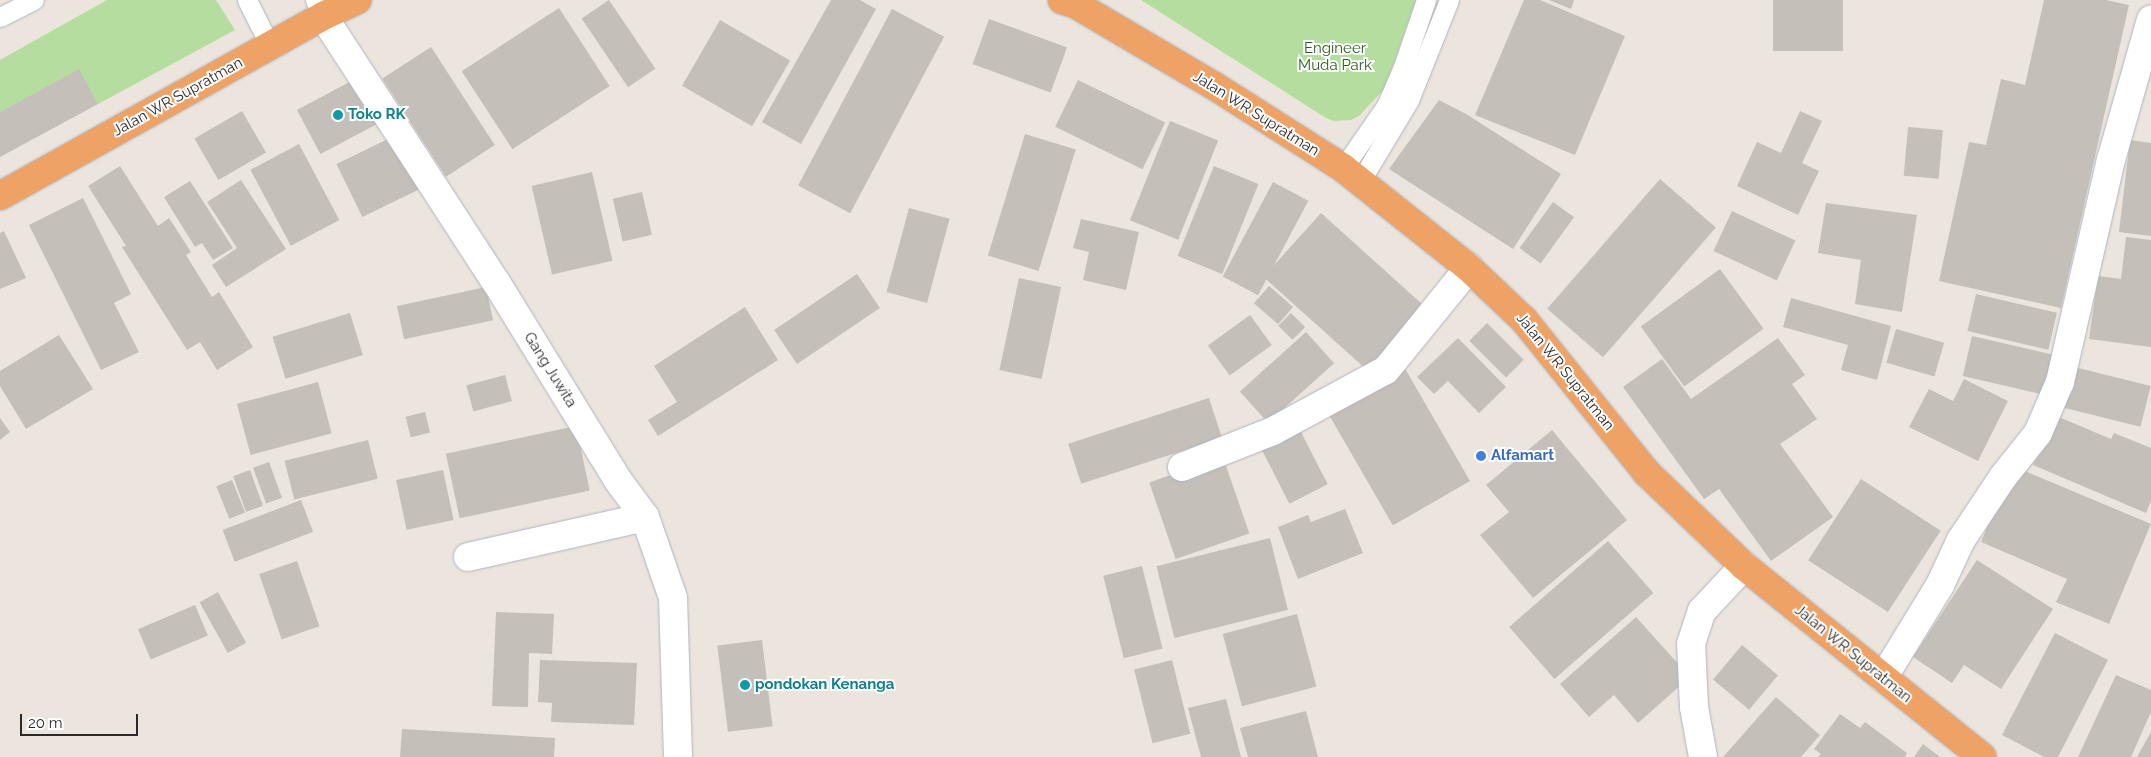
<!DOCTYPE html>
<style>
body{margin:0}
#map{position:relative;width:2151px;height:757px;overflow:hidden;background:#ebe5de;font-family:Raleway,sans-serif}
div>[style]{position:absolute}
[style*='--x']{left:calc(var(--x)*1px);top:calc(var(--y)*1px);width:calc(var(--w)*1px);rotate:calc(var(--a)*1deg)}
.green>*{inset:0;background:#b4dd9f}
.building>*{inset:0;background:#c4bfb9;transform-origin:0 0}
.roads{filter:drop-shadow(0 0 1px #b1b4bd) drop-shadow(0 0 1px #b1b4bd)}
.lane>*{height:19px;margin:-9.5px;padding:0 9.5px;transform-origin:9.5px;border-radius:9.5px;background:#fff}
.street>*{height:28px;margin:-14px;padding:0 14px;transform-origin:14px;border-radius:14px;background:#fff}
.highway>*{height:28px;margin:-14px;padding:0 14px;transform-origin:14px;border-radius:14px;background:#efa265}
.dots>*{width:14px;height:14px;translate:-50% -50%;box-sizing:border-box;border:2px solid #fff;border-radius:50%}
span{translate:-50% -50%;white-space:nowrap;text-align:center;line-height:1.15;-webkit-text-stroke:4px #fff;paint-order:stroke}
.park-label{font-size:15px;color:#2e6121}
.street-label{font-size:15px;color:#2a2a2a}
.culture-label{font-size:15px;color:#0d838f;font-weight:700}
.left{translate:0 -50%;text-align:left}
.shop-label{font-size:15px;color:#366cbe;font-weight:700}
.scale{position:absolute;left:20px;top:714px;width:118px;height:22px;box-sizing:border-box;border:2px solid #2a2a2a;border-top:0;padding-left:6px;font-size:15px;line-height:18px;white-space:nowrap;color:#2a2a2a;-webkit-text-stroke:4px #fff;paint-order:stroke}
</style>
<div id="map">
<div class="green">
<div style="clip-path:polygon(107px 0,216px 0,235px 30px,98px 104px,78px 70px,0 112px,0 60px)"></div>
<div style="clip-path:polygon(1141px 0,1416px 0,1385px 88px,1359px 116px,1351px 120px,1334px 121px,1326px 118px)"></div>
</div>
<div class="building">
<div style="left:609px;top:0;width:83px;height:33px;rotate:56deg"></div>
<div style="clip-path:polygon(831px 0,860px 0,876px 9px,801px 144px,762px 122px)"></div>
<div style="clip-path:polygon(1524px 0,1540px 0,1625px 36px,1575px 155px,1475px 115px)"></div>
<div style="clip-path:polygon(1549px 0,1574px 0,1571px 9px)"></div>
<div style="left:1773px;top:0;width:70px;height:51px"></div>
<div style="clip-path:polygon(2044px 0,2106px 0,2129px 5px,2061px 308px,1939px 281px,1969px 142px,1986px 145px,2001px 79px,2025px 85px)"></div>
<div style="left:559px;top:8px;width:93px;height:116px;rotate:57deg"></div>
<div style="left:892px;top:9px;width:59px;height:200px;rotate:28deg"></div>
<div style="left:989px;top:19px;width:83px;height:48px;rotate:20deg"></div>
<div style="left:720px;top:20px;width:81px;height:76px;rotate:30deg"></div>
<div style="left:431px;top:47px;width:117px;height:58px;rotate:57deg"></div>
<div style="clip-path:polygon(79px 69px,98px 104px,0 157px,0 112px)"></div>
<div style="left:357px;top:78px;width:50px;height:68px;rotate:62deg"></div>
<div style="left:1078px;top:80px;width:97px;height:52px;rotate:26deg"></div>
<div style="clip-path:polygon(1439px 100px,1466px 114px,1561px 174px,1513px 249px,1389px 169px)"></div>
<div style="left:242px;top:111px;width:48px;height:55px;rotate:60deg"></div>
<div style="clip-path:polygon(1800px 111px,1822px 121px,1802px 163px,1819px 171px,1798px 215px,1737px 186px,1757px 142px,1781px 153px)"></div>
<div style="left:1170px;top:121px;width:52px;height:107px;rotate:22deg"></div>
<div style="left:1908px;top:127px;width:35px;height:49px;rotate:5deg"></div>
<div style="left:1025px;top:134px;width:53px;height:127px;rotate:17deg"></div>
<div style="left:394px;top:136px;width:59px;height:64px;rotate:64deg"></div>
<div style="clip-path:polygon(2130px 140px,2151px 143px,2151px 236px,2119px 232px)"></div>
<div style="left:299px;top:144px;width:86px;height:55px;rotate:62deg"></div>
<div style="clip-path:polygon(120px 166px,158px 226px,169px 218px,191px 252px,186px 255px,212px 297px,219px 292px,253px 347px,217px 370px,200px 342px,187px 350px,122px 247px,126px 246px,88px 186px)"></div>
<div style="left:1214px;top:166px;width:48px;height:97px;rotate:22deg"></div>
<div style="left:592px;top:172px;width:91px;height:62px;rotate:77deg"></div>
<div style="left:1660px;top:179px;width:74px;height:172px;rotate:41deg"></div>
<div style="clip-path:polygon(241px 180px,286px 249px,226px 287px,212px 265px,237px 248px,207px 202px)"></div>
<div style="clip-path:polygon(190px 181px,233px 248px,213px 260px,202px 243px,195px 247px,164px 197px)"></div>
<div style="left:1273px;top:182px;width:40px;height:107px;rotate:28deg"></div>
<div style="left:642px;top:192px;width:44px;height:30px;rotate:77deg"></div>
<div style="clip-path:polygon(83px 198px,131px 294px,114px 303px,139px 352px,101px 370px,29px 225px)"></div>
<div style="left:1553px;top:202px;width:26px;height:57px;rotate:36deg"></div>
<div style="clip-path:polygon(1826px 203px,1917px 215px,1902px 312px,1855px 304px,1861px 260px,1818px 253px)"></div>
<div style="left:909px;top:208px;width:42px;height:87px;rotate:15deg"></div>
<div style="left:1732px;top:211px;width:70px;height:44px;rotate:25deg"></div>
<div style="left:1321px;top:213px;width:140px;height:86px;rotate:42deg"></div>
<div style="clip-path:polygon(1081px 219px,1139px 232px,1126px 290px,1083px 280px,1089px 252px,1073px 248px)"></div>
<div style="clip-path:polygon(4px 231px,26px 278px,0 289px,0 233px)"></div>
<div style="clip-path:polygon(2126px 237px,2151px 240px,2151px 347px,2089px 339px,2098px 276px,2121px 279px)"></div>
<div style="left:1720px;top:269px;width:74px;height:98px;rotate:54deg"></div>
<div style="left:857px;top:274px;width:41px;height:100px;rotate:56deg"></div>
<div style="left:1019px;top:278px;width:43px;height:94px;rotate:12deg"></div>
<div style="left:1269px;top:286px;width:32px;height:23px;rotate:41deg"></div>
<div style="left:486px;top:287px;width:34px;height:91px;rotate:78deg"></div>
<div style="left:1976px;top:294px;width:83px;height:38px;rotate:13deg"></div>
<div style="clip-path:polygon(1791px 298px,1891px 326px,1877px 380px,1841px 370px,1848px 345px,1783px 327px)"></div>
<div style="clip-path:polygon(745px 307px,778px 360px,658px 436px,648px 420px,677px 402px,654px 366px)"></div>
<div style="left:350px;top:313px;width:44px;height:81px;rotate:73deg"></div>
<div style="left:1291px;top:313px;width:20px;height:18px;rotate:45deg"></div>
<div style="left:1250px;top:315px;width:37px;height:52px;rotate:54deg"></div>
<div style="left:1487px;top:323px;width:52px;height:25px;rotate:45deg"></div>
<div style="left:1896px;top:329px;width:50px;height:35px;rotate:16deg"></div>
<div style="left:1306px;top:332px;width:42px;height:89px;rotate:48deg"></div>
<div style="clip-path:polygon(59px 335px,93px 389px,26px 429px,0 386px,0 371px)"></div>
<div style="left:1972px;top:336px;width:83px;height:41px;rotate:13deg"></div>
<div style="clip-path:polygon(1458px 338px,1506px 387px,1479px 413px,1448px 381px,1434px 394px,1417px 377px)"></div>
<div style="clip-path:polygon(1778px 338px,1805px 375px,1792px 384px,1817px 419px,1780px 444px,1833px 517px,1771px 561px,1719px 489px,1704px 499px,1623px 387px,1662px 359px,1691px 399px)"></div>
<div style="left:1403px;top:365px;width:134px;height:89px;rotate:60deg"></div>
<div style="left:2074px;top:367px;width:79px;height:42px;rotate:14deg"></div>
<div style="left:505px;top:375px;width:27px;height:40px;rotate:75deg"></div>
<div style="clip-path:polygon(1964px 379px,2008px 401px,1978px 461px,1909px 427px,1929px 389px,1953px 401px)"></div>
<div style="left:318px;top:382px;width:53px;height:84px;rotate:75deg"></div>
<div style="left:1209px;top:398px;width:42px;height:148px;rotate:72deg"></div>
<div style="left:425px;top:412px;width:21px;height:20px;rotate:76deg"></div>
<div style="clip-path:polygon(2054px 415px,2111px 439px,2114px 433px,2151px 448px,2151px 501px,2146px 513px,2033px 465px)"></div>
<div style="clip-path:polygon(0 418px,10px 432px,0 440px)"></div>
<div style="left:576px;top:426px;width:66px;height:133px;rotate:78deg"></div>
<div style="left:1300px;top:430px;width:61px;height:43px;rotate:63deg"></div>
<div style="clip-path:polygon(1552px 430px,1627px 520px,1533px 598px,1480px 535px,1509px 512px,1486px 485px)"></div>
<div style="left:368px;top:440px;width:40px;height:86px;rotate:76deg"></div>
<div style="left:1223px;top:457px;width:81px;height:78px;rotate:71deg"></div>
<div style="left:269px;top:462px;width:38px;height:17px;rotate:70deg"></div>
<div style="clip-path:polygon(2013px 466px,2151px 524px,2109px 624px,2056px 602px,2067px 579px,1981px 542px)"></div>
<div style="left:250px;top:470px;width:38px;height:18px;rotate:70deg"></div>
<div style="left:443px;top:470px;width:51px;height:48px;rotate:78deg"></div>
<div style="left:1861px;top:479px;width:95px;height:97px;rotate:33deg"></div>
<div style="left:232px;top:480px;width:35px;height:17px;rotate:68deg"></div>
<div style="left:301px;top:500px;width:34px;height:84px;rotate:69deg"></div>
<div style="clip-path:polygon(1345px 509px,1363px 553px,1298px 579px,1278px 527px,1308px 515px,1311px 522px)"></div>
<div style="left:1270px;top:538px;width:74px;height:117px;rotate:76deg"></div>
<div style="left:1608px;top:541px;width:69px;height:131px;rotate:49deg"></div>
<div style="clip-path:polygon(1977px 560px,2053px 609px,2001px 689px,1964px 665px,1952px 683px,1913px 657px)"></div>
<div style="left:297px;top:561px;width:69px;height:40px;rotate:71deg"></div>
<div style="left:1142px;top:566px;width:85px;height:40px;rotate:76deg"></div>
<div style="left:218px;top:592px;width:58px;height:21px;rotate:61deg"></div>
<div style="left:195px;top:605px;width:33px;height:62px;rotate:67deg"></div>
<div style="clip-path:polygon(496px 612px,554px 614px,552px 654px,529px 653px,528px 707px,492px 706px)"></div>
<div style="left:1297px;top:614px;width:75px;height:77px;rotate:75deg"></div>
<div style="clip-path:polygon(1636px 617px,1690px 677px,1638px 723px,1614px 695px,1589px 717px,1560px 684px)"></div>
<div style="clip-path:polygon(2055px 633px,2108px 660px,2058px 757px,2044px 757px,2002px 735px)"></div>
<div style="left:762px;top:640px;width:87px;height:45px;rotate:83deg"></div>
<div style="left:1742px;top:645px;width:47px;height:45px;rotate:40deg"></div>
<div style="clip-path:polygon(540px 660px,637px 663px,634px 725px,551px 722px,552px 703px,538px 702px)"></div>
<div style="left:1172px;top:660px;width:76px;height:39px;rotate:76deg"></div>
<div style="clip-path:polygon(2116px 675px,2151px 690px,2151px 712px,2131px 757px,2078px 757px)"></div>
<div style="clip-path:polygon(1776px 697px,1820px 735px,1801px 757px,1723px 757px)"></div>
<div style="clip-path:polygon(1226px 699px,1241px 757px,1201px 757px,1188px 708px)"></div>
<div style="clip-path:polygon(1306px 711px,1318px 757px,1248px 757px,1240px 728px)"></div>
<div style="clip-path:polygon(1840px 714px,1860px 728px,1865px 722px,1907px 753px,1905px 757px,1818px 757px,1821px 754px,1814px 749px)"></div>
<div style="clip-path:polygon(402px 729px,555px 738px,554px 757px,400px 757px)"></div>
<div style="clip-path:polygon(2151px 732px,2151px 757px,2137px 757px)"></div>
<div style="clip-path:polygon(1923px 744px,1940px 757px,1914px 757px)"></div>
</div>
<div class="roads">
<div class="lane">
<div style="--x:247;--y:0;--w:51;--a:63.4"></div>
<div style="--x:315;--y:0;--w:18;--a:63"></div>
<div style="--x:0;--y:17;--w:38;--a:-27"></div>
<div style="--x:1343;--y:168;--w:75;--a:-55.3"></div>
<div style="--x:1386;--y:106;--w:43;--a:-66.4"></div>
<div style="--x:1403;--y:67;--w:71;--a:-71.1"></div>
<div style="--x:1361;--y:180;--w:93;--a:-59"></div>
<div style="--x:1409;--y:100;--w:108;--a:-68.2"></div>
</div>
<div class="street">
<div style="--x:323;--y:16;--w:317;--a:57"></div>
<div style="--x:496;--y:282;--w:231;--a:58.4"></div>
<div style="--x:617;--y:479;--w:47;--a:53.6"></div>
<div style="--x:645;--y:517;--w:86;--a:70.9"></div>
<div style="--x:673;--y:598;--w:159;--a:88.2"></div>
<div style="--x:1182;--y:467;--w:98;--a:-21.6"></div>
<div style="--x:1273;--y:431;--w:128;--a:-28.4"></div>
<div style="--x:1386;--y:370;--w:132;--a:-50.9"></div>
<div style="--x:468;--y:557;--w:181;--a:-12.7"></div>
<div style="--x:1883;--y:678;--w:109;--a:-58.5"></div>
<div style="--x:1940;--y:585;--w:50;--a:-65"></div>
<div style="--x:1961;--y:540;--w:76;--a:-56.3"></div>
<div style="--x:2003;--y:477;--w:56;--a:-51.5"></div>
<div style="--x:2038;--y:433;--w:56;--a:-66.7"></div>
<div style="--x:2060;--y:382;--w:228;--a:-77.1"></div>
<div style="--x:2111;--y:160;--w:146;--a:-74.1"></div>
<div style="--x:1703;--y:757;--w:51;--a:-100.2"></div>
<div style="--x:1694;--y:707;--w:63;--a:-92.7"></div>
<div style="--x:1691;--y:644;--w:35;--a:-72"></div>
<div style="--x:1702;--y:611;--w:62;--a:-47"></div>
</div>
<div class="highway">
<div style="--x:1062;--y:0;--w:14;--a:17"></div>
<div style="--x:1075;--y:4;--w:164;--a:30.5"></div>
<div style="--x:1216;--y:87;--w:151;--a:32.5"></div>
<div style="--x:1343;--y:168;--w:161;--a:38.4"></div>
<div style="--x:1469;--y:268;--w:76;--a:43.4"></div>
<div style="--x:1524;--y:320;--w:196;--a:51.2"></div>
<div style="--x:1647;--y:473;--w:134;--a:43.8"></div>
<div style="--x:1744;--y:566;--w:305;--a:38.7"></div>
<div style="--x:0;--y:196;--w:370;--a:-29.1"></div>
<div style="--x:323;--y:16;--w:38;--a:-25"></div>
</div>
</div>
<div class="dots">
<div style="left:338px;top:115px;background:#0f9aa8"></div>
<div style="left:1481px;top:456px;background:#3f7fe0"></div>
<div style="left:745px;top:685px;background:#0f9aa8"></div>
</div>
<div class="park-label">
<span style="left:1335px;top:57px">Engineer<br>Muda Park</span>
</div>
<div class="street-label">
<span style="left:178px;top:97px;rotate:-29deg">Jalan WR Supratman</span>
<span style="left:1256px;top:114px;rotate:32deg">Jalan WR Supratman</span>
<span style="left:550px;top:370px;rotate:58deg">Gang Juwita</span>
<span style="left:1565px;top:372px;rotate:51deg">Jalan WR Supratman</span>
<span style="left:1853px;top:654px;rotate:39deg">Jalan WR Supratman</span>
</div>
<div class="culture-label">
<span class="left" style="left:348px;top:115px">Toko RK</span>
<span class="left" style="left:755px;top:685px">pondokan Kenanga</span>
</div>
<div class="shop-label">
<span class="left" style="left:1491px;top:456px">Alfamart</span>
</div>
<div class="scale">20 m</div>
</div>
